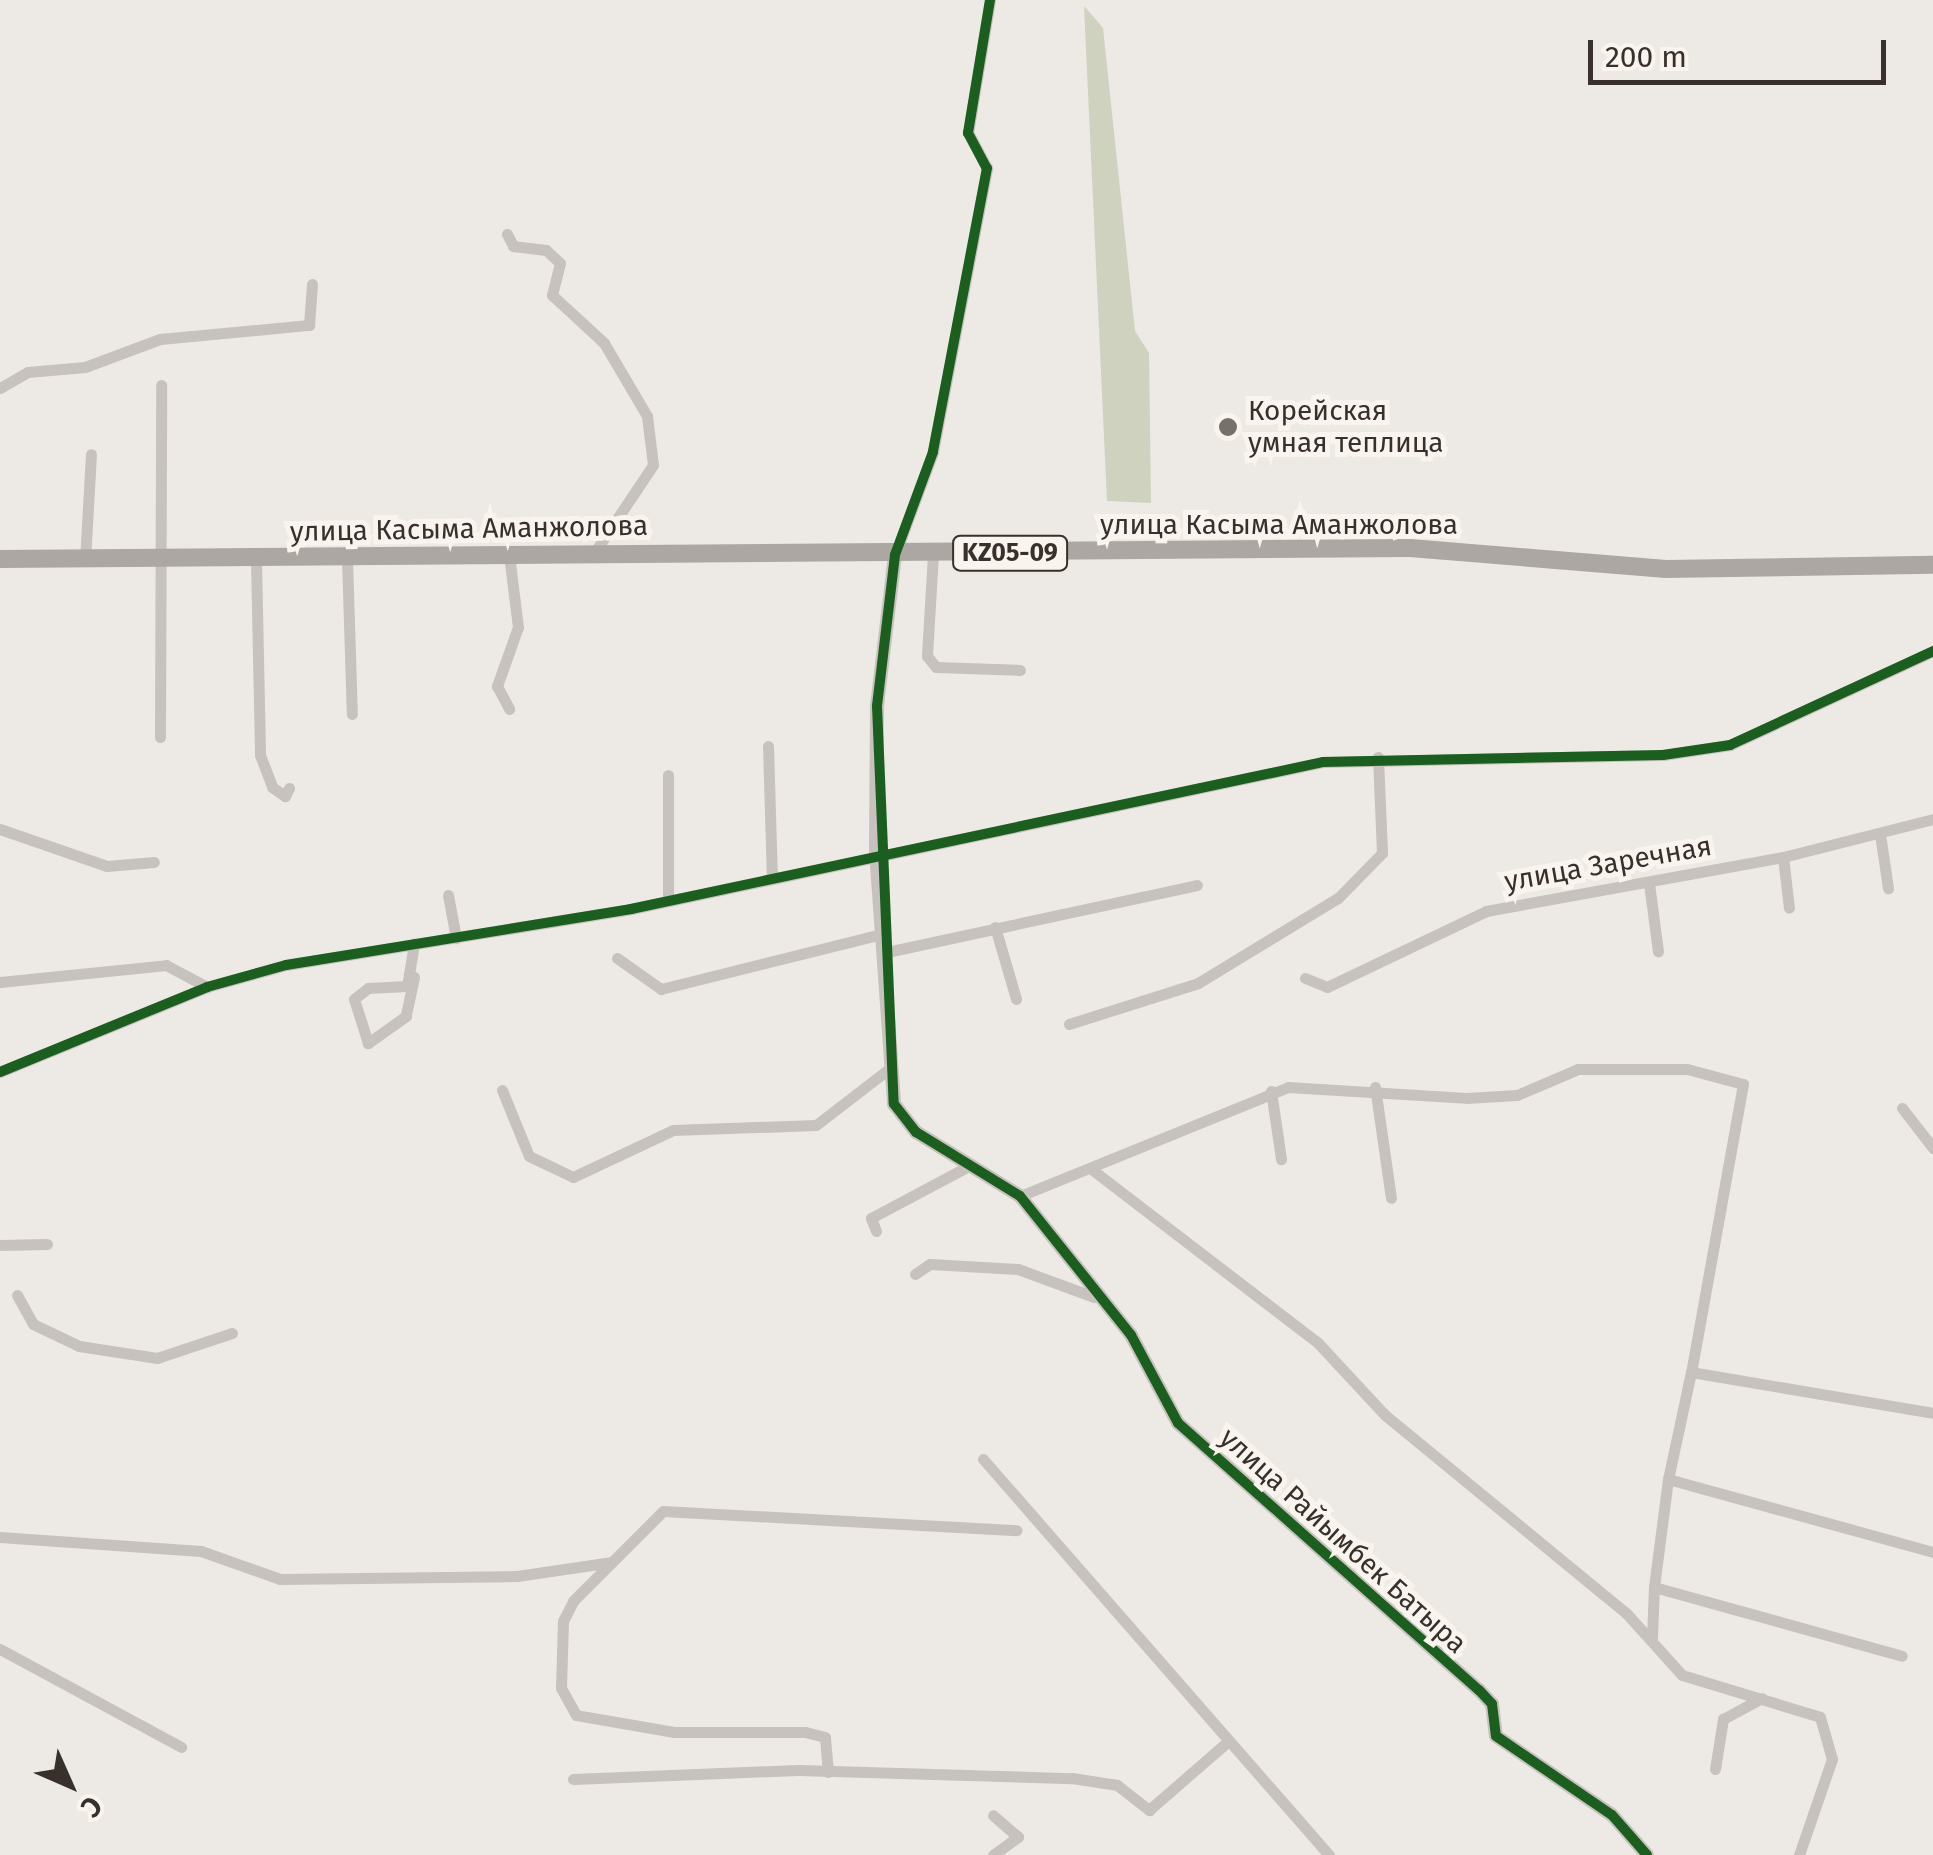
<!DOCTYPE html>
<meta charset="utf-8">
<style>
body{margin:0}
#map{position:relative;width:1933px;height:1855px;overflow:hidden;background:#ede9e4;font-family:"Fira Sans",sans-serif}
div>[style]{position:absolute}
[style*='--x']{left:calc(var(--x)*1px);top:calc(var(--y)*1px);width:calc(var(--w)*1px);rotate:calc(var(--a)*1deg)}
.green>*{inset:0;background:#ced2bf}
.minor>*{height:11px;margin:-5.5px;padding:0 5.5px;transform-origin:5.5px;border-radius:5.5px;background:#c7c2bd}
.tertiary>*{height:14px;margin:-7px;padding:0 7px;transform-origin:7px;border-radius:7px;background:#c7c2bd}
.primary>*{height:18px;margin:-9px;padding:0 9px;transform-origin:9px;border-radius:9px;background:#aca7a2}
.cycleway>*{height:10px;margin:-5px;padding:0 5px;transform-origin:5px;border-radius:5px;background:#1b5e20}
.dots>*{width:28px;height:28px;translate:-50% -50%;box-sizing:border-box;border:5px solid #f9f4ed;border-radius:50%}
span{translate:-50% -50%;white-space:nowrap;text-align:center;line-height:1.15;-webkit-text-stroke:10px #f9f4ed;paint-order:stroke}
.shield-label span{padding:2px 8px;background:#f9f4ed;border:2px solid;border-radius:8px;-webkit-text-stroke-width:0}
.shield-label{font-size:25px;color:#38302b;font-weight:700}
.poi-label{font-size:28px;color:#38302b}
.left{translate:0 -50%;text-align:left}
.street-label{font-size:28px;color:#38302b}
.north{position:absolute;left:20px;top:1735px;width:100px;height:100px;-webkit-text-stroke:8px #f9f4ed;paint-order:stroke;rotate:135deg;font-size:28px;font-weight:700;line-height:40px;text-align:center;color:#38302b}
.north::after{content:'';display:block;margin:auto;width:35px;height:45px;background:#38302b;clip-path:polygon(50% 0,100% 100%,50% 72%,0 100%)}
.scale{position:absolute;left:1588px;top:40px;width:298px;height:45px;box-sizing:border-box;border:5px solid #38302b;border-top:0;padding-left:12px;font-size:30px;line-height:35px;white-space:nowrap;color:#38302b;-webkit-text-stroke:8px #f9f4ed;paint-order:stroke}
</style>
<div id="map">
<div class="green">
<div style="clip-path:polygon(1084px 6px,1103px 28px,1135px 331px,1149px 353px,1151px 503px,1107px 501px)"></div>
</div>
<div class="minor">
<div style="--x:507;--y:234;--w:13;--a:63"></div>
<div style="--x:513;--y:246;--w:33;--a:7"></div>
<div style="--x:546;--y:250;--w:19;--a:43"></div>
<div style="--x:560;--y:263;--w:33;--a:104"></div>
<div style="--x:552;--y:295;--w:71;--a:42.7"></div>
<div style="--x:604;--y:343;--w:85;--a:59.5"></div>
<div style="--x:647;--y:416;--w:49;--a:83"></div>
<div style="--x:653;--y:465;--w:106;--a:123.8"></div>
<div style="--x:0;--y:388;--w:32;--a:-30"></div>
<div style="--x:28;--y:372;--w:57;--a:-5"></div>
<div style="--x:85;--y:367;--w:80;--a:-20.5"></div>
<div style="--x:160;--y:339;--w:150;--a:-5.4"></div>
<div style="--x:309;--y:325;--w:41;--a:-85.8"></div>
<div style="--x:933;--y:554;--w:102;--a:93.4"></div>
<div style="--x:927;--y:656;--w:14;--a:51"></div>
<div style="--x:936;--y:667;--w:84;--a:2"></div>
<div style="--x:509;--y:555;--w:73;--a:82.9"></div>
<div style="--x:518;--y:627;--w:63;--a:109.6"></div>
<div style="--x:497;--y:686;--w:26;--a:62"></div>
<div style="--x:895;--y:555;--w:110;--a:-69.7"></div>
<div style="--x:933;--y:452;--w:289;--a:-79.2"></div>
<div style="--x:987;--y:168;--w:40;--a:-118"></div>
<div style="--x:968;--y:133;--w:135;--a:-80.6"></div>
<div style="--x:347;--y:559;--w:155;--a:88.2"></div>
<div style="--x:85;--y:561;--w:107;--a:-86.8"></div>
<div style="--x:256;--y:561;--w:194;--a:88.8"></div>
<div style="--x:260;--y:755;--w:34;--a:69"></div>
<div style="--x:272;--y:787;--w:16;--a:35"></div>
<div style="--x:285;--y:796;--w:9;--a:-63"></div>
<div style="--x:160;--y:737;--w:352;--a:-89.8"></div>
<div style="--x:768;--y:746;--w:131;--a:88.3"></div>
<div style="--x:0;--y:829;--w:113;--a:19.1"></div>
<div style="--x:107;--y:866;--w:47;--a:-4.9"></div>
<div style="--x:1880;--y:834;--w:55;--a:81.6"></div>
<div style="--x:1783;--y:857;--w:51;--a:83.3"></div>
<div style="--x:1649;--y:883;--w:69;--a:82.5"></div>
<div style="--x:448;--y:895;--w:44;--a:79.5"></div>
<div style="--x:668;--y:900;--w:125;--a:-90"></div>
<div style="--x:995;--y:927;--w:75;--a:73.7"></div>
<div style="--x:887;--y:952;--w:317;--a:-12.2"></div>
<div style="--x:617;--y:958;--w:54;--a:35.2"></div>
<div style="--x:661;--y:989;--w:231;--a:-14"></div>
<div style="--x:414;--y:977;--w:40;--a:102"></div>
<div style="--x:406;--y:1016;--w:47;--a:144.6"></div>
<div style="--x:368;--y:1043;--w:46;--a:-107.7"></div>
<div style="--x:354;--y:999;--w:18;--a:-38"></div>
<div style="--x:368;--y:988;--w:39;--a:-3"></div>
<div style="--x:407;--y:986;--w:43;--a:-80.5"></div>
<div style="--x:1305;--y:978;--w:24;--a:22"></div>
<div style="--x:1327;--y:987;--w:176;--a:-25.5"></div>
<div style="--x:1486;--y:911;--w:302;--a:-10.3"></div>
<div style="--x:1783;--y:857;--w:155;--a:-14.2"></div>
<div style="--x:0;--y:982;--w:167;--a:-5.8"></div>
<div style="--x:166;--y:965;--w:47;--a:28.2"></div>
<div style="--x:1069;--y:1024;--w:135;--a:-17.6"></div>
<div style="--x:1198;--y:983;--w:164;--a:-31.3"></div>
<div style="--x:1338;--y:898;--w:63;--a:-45.6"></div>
<div style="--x:1382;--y:853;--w:96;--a:-92.4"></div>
<div style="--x:0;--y:1072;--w:224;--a:-22.3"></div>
<div style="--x:207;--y:987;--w:82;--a:-15.6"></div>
<div style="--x:286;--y:965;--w:350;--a:-9.2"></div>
<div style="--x:631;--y:909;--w:707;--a:-11.99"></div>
<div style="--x:1323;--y:762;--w:340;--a:-1.2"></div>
<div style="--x:1663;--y:755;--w:68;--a:-8.5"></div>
<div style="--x:1730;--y:745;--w:224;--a:-24.8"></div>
<div style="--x:1375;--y:1087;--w:112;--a:81.8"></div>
<div style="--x:502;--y:1090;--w:71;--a:67.8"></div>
<div style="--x:529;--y:1156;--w:49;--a:25.5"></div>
<div style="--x:573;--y:1177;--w:110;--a:-25.2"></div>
<div style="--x:673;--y:1130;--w:143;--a:-2"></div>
<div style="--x:816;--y:1125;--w:93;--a:-37.6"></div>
<div style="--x:1271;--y:1091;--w:69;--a:81.6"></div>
<div style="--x:1902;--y:1108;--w:51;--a:52.2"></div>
<div style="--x:1090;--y:1168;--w:287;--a:37.5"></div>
<div style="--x:1318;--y:1343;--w:98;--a:47.1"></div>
<div style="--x:1385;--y:1415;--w:313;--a:39.4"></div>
<div style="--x:1627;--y:1614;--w:82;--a:48"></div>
<div style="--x:1682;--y:1675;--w:144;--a:16.9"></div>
<div style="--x:1820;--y:1717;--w:44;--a:74.1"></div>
<div style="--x:1832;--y:1759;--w:102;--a:109"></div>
<div style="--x:1020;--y:1196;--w:289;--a:-22.1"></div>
<div style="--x:1288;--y:1087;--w:178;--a:3.5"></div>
<div style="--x:1466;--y:1098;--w:51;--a:-3.4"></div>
<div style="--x:1517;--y:1095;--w:66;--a:-23.1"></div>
<div style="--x:1578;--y:1069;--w:109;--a:0"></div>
<div style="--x:1687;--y:1069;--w:58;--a:15"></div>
<div style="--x:1743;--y:1084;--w:293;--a:100.2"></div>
<div style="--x:1691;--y:1372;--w:245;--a:9.6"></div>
<div style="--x:876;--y:1231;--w:14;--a:-111"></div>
<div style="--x:871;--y:1218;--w:111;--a:-28"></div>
<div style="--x:0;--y:1245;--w:47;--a:-1.2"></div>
<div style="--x:915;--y:1274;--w:18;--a:-34"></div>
<div style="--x:930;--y:1264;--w:88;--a:3.3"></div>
<div style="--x:1018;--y:1269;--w:81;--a:20.2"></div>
<div style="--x:17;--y:1295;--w:33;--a:61"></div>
<div style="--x:33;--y:1324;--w:51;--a:25.6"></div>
<div style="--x:79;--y:1346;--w:79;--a:8.7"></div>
<div style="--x:157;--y:1358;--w:79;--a:-18.4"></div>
<div style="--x:1691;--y:1372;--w:109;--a:102.1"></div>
<div style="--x:1668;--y:1479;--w:275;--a:15.4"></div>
<div style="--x:983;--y:1459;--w:526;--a:48.86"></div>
<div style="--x:1668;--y:1479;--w:109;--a:97.4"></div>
<div style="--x:1654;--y:1587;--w:257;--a:15.5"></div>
<div style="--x:0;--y:1537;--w:201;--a:4"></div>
<div style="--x:201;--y:1551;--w:84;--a:19.5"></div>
<div style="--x:280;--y:1579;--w:237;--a:-0.7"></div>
<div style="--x:517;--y:1576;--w:96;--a:-8.4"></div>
<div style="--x:1652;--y:1638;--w:51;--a:-87.8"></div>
<div style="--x:0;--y:1649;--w:206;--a:28.4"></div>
<div style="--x:1715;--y:1769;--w:51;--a:-80.9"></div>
<div style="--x:1723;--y:1719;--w:44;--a:-28.3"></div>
<div style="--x:828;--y:1772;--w:35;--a:-95"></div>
<div style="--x:825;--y:1737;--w:21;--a:-166"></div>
<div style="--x:805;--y:1732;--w:131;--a:180"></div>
<div style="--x:674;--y:1732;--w:99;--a:-170.2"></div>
<div style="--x:576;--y:1715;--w:31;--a:-119"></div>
<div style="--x:561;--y:1688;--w:67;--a:-88.3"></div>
<div style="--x:563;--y:1621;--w:22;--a:-63"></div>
<div style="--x:573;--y:1601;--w:127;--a:-45"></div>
<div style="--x:663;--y:1511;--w:354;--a:3.1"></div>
<div style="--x:573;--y:1779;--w:225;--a:-2.3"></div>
<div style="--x:798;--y:1770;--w:274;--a:1.7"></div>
<div style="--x:1072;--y:1778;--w:46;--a:8.8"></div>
<div style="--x:1117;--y:1785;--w:41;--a:38"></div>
<div style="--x:1149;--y:1810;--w:101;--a:-41"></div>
<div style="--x:993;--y:1855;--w:31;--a:-36"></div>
<div style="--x:1018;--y:1837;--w:33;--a:-139"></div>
</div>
<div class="tertiary">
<div style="--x:895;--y:555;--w:152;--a:96.8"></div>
<div style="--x:877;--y:706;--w:145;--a:90.4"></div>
<div style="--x:876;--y:851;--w:254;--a:85.9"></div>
<div style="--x:894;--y:1104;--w:36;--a:52"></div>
<div style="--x:916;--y:1132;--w:122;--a:31.6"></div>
<div style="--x:1020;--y:1196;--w:178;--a:51.4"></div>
<div style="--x:1131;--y:1335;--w:100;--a:61.9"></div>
<div style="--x:1178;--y:1423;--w:402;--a:41.6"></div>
<div style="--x:1479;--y:1690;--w:19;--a:47"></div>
<div style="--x:1492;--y:1704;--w:32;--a:83"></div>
<div style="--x:1496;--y:1736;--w:140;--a:34.3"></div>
<div style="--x:1612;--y:1815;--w:53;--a:48.8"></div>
</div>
<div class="primary">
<div style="--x:0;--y:559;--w:1410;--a:-0.45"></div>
<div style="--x:1410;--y:548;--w:257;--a:4.7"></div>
<div style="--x:1666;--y:569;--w:267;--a:-0.9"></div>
</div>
<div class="cycleway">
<div style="--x:990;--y:0;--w:135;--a:99.4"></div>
<div style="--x:968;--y:133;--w:40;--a:62"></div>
<div style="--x:987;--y:168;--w:289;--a:100.8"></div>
<div style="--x:933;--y:452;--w:110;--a:110.3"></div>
<div style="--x:895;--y:555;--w:152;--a:96.8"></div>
<div style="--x:877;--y:706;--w:398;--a:87.6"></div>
<div style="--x:894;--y:1104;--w:36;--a:52"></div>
<div style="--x:916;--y:1132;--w:122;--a:31.6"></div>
<div style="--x:1020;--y:1196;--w:178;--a:51.4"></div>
<div style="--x:1131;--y:1335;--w:100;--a:61.9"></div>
<div style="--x:1178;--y:1423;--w:402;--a:41.6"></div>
<div style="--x:1479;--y:1690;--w:19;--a:47"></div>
<div style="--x:1492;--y:1704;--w:32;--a:83"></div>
<div style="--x:1496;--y:1736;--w:140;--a:34.3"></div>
<div style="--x:1612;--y:1815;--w:53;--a:48.8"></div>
<div style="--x:0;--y:1072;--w:224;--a:-22.3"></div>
<div style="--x:207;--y:987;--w:82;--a:-15.6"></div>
<div style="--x:286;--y:965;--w:350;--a:-9.2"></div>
<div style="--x:631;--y:909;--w:707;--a:-11.99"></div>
<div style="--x:1323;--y:762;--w:340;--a:-1.2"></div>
<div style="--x:1663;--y:755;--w:68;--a:-8.5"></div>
<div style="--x:1730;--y:745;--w:224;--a:-24.8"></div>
</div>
<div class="dots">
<div style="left:1228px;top:427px;background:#77716c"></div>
</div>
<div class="shield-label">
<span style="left:1010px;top:553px">KZ05-09</span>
</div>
<div class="poi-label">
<span class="left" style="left:1248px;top:427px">Корейская<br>умная теплица</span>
</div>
<div class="street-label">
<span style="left:1279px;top:525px">улица Касыма Аманжолова</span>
<span style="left:469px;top:529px;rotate:-1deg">улица Касыма Аманжолова</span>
<span style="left:1608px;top:864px;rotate:-10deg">улица Заречная</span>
<span style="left:1343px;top:1541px;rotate:42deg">улица Райымбек Батыра</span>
</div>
<div class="north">С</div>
<div class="scale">200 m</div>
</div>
